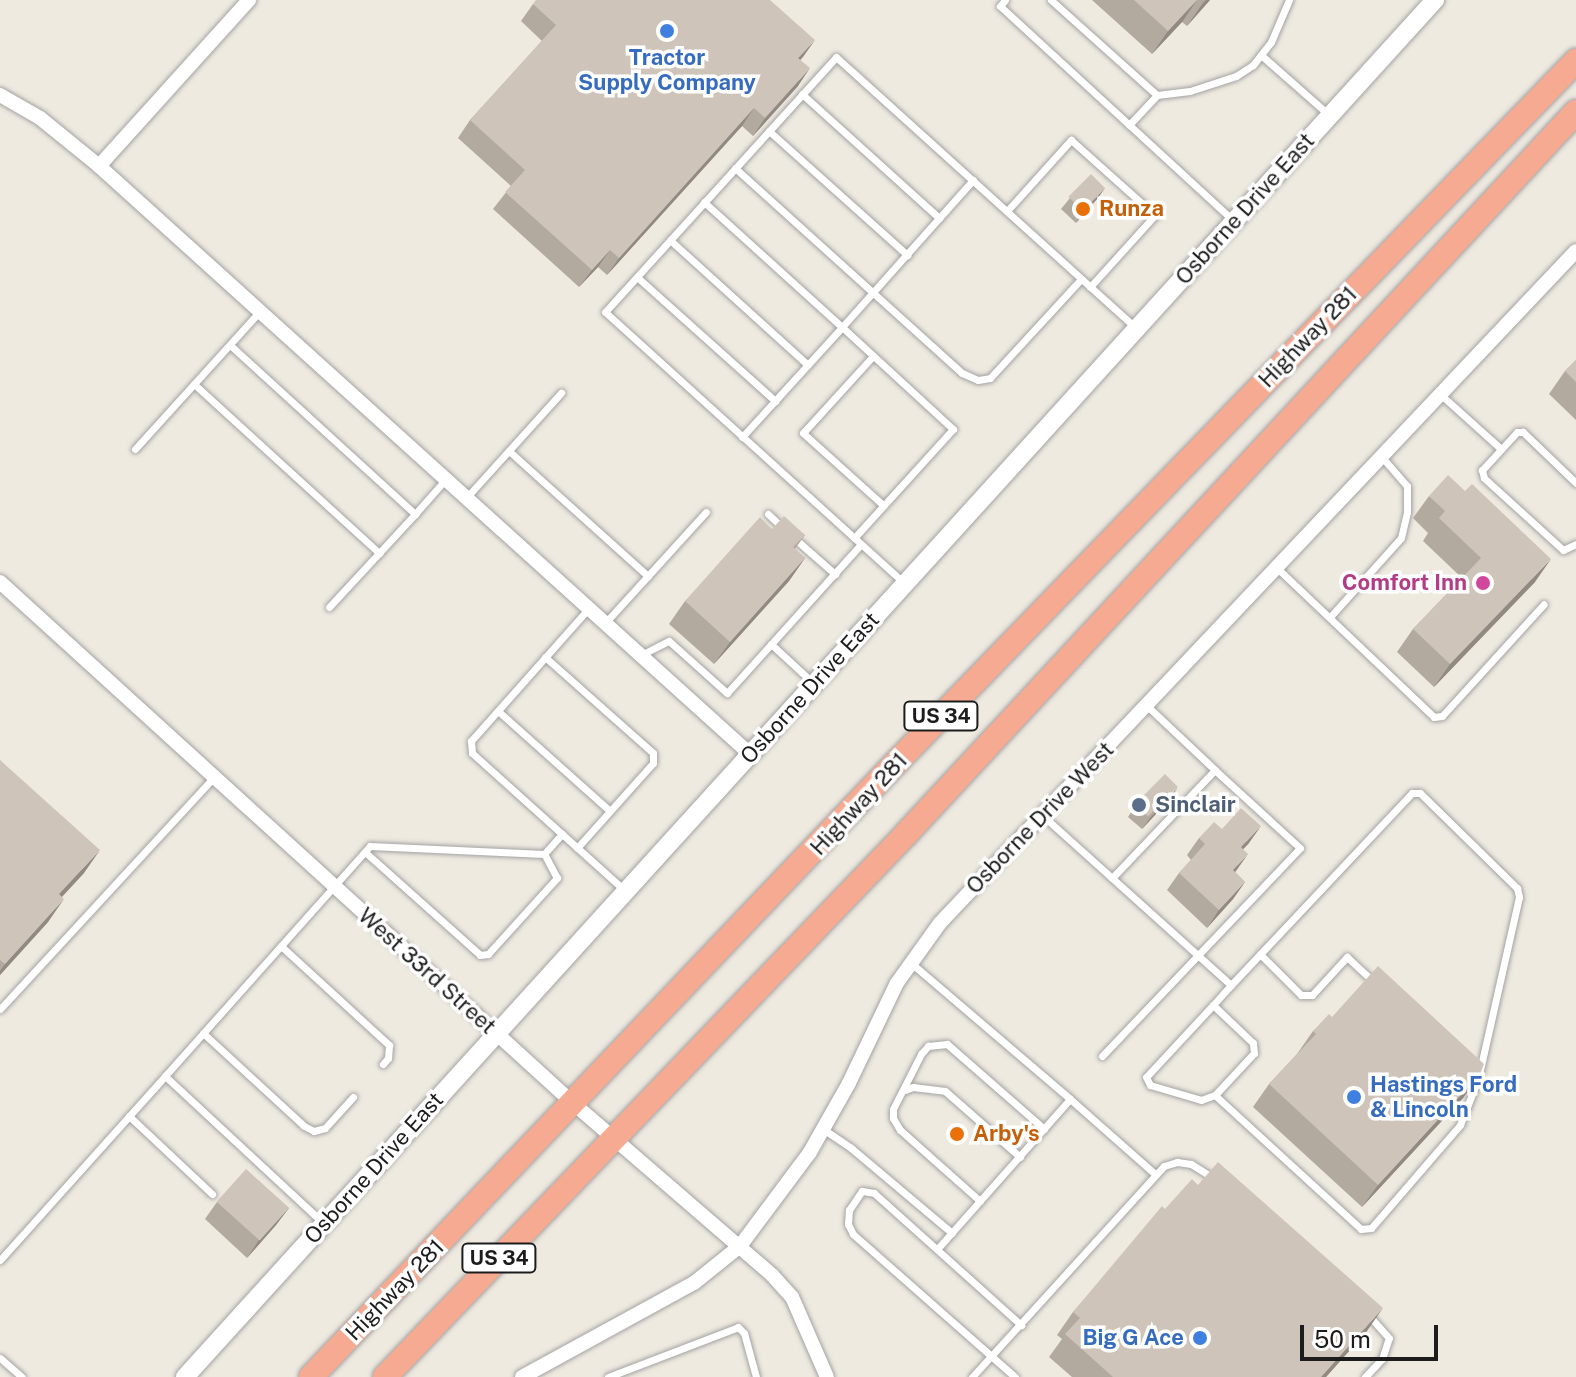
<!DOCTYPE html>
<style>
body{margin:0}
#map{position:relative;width:1576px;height:1377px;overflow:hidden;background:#efeae0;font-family:"Public Sans",sans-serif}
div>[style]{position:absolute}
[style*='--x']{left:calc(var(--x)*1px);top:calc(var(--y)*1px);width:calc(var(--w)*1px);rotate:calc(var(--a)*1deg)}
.roads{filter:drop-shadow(0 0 2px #a3a3a3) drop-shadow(0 0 2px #a3a3a3)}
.service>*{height:7px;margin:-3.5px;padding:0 3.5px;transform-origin:3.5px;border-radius:3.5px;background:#fff}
.minor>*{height:14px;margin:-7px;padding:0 7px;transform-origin:7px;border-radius:7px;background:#fff}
.tertiary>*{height:18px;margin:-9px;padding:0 9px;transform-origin:9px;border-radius:9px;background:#fff}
.trunk>*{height:24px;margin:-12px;padding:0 12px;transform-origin:12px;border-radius:12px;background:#f7aa92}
.wall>*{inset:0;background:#b2a99f}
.shaded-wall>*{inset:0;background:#918982}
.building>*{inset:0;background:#cfc4b9;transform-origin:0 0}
.dots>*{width:22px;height:22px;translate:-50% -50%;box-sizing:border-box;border:4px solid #fff;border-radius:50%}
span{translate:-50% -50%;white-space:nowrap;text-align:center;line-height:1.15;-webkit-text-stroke:7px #fff;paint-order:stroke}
.shield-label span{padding:2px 6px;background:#fff;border:2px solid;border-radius:6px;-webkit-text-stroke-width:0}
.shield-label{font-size:20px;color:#1c1c1c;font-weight:700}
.shop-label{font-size:22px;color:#366cbe;font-weight:700}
.left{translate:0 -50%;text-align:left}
.right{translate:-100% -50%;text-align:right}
.food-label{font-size:22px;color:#c56008;font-weight:700}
.street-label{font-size:22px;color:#1c1c1c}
.hotel-label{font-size:22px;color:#b23c85;font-weight:700}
.service-label{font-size:22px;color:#4e5e75;font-weight:700}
.scale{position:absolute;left:1300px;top:1325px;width:138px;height:36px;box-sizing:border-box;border:4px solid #1c1c1c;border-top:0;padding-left:10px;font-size:24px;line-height:28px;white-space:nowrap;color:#1c1c1c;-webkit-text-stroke:6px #fff;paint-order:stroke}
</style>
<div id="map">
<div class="roads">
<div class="service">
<div style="--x:1005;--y:0;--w:8;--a:130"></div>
<div style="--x:1000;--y:6;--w:315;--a:42.6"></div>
<div style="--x:1051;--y:0;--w:142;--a:41.9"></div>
<div style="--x:1261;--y:55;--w:89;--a:41.4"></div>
<div style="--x:802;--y:94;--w:185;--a:42.1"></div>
<div style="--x:1129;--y:125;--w:41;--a:-47"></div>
<div style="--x:1157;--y:95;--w:33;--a:-7"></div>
<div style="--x:1190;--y:91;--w:48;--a:-18.1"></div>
<div style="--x:1236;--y:76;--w:20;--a:-33"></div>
<div style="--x:1253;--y:65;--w:29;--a:-52"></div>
<div style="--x:1271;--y:42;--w:46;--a:-66.8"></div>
<div style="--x:769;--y:131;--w:186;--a:41.9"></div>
<div style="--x:735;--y:168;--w:306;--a:42.1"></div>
<div style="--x:962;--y:373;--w:17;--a:24"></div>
<div style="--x:978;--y:380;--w:12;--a:-9"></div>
<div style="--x:990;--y:378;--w:134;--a:-47.4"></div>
<div style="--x:704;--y:202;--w:186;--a:42.2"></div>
<div style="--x:842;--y:327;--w:197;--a:-48.3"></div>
<div style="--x:1007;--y:211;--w:96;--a:-48"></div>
<div style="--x:1071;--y:140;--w:113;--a:41.8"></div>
<div style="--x:1155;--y:215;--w:97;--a:132.1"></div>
<div style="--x:670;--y:240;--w:186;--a:42.2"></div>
<div style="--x:637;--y:277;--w:186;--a:41.9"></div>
<div style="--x:230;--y:345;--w:251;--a:42.4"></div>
<div style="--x:415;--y:514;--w:47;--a:-48.5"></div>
<div style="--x:873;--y:356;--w:104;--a:132.3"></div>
<div style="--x:803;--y:433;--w:108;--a:42"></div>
<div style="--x:194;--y:384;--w:251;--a:42.4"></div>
<div style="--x:379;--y:553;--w:53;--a:-47.3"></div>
<div style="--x:1440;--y:394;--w:82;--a:42"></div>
<div style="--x:742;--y:437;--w:149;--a:-47.7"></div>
<div style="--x:842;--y:327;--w:151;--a:42.6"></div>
<div style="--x:953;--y:429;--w:147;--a:132.2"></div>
<div style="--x:135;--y:449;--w:186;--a:-47.8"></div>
<div style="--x:509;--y:451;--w:187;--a:42"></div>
<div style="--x:1576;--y:483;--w:74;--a:-136.1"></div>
<div style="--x:1523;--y:432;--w:6;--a:180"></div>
<div style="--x:1517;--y:432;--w:52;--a:132.6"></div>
<div style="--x:1482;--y:470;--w:8;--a:76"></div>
<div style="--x:1484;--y:478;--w:107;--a:42.3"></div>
<div style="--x:1563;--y:550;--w:14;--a:-25"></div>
<div style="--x:466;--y:498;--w:142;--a:-47.9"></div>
<div style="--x:768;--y:514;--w:19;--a:43"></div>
<div style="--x:794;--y:538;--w:55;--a:41.3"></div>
<div style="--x:1277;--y:568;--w:216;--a:43.5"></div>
<div style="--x:1434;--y:717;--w:8;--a:-7"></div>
<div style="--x:1442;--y:716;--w:151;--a:-47.7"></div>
<div style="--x:903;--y:582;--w:402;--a:-137.8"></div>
<div style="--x:605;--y:312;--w:344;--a:-47.8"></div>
<div style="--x:836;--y:57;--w:404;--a:42.1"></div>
<div style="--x:329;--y:607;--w:74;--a:-47.2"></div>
<div style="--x:589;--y:608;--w:178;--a:131.6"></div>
<div style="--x:471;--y:741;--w:12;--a:85"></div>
<div style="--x:472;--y:753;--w:205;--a:42"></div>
<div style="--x:1330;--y:617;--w:106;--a:-48.1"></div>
<div style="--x:1401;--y:538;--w:27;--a:-77"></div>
<div style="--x:1407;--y:512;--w:26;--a:-90"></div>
<div style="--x:1407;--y:486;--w:38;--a:-131"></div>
<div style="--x:605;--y:623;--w:150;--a:-47.7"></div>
<div style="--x:771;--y:644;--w:56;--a:42.8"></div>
<div style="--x:641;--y:655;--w:31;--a:-27"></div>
<div style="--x:669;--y:641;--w:78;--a:41.9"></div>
<div style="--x:727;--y:693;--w:200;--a:-48"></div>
<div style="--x:545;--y:657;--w:144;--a:41.6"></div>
<div style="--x:653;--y:753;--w:10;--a:90"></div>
<div style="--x:653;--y:763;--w:114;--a:131.8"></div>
<div style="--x:498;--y:711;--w:150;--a:41.8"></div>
<div style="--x:1042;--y:815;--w:254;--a:42"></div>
<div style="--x:1231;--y:985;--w:264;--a:-46.7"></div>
<div style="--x:1412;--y:793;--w:8;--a:0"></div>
<div style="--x:1420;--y:793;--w:136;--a:44.4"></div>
<div style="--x:1517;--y:888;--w:9;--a:77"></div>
<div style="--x:1519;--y:897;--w:187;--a:102.7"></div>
<div style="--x:1478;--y:1079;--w:49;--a:111.4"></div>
<div style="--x:1460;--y:1125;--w:136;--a:130.8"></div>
<div style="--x:1371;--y:1228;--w:10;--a:174"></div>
<div style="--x:1361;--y:1229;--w:198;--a:-137.5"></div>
<div style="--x:1215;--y:1095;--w:57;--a:-47.1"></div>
<div style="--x:1254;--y:1053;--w:10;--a:-96"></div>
<div style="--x:1253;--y:1043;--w:55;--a:-136.5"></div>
<div style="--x:1213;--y:1005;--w:27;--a:-48"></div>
<div style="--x:365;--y:852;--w:154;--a:41.8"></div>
<div style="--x:480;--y:955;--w:8;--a:-7"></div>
<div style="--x:488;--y:954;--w:103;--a:-47.8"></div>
<div style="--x:557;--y:878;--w:27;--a:-118"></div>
<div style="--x:1112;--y:878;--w:149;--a:-46.4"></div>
<div style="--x:1215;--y:770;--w:93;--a:-136.7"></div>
<div style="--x:281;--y:946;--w:147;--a:42.5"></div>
<div style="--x:389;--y:1045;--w:13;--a:94"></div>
<div style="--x:388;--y:1058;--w:8;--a:130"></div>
<div style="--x:1260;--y:954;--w:58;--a:45"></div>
<div style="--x:1301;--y:995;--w:11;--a:0"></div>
<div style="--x:1312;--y:995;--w:52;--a:-47.4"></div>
<div style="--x:1347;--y:957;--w:37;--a:43"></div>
<div style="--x:911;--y:963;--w:209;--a:40.5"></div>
<div style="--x:1070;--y:1099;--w:199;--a:131.5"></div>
<div style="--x:1213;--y:1005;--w:98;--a:132.9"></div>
<div style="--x:1146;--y:1077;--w:9;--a:63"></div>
<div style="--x:1150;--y:1085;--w:53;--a:16.4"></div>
<div style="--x:1201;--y:1100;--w:15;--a:-20"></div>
<div style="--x:0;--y:1009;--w:316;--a:-47.3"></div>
<div style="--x:203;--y:1033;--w:137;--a:42.6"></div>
<div style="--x:304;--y:1126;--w:11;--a:27"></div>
<div style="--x:314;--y:1131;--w:11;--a:-15"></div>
<div style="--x:325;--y:1128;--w:42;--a:-47.9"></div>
<div style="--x:1102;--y:1056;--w:287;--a:-46.4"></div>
<div style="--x:1300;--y:848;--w:115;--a:-137.5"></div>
<div style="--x:165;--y:1076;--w:308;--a:-48.3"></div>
<div style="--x:370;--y:846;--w:174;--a:2.6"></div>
<div style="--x:544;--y:854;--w:27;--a:-48"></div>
<div style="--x:905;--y:1090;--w:9;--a:-21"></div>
<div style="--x:913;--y:1087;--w:32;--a:7"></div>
<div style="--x:945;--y:1091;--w:100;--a:41.3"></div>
<div style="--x:1070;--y:1099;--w:113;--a:41.4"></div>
<div style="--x:129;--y:1116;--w:114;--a:43.2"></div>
<div style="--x:823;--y:1129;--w:34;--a:34"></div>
<div style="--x:851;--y:1148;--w:132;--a:40.1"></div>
<div style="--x:980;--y:1201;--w:107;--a:-138.4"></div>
<div style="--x:900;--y:1130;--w:14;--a:-120"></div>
<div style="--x:893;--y:1118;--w:9;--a:-90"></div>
<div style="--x:893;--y:1109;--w:62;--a:-63"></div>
<div style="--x:921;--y:1054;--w:11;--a:-49"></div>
<div style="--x:928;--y:1046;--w:19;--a:-6"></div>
<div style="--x:947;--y:1044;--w:129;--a:41.2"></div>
<div style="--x:0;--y:1260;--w:247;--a:-48.1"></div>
<div style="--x:165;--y:1076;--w:214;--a:42.9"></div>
<div style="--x:0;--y:1358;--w:29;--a:41"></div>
<div style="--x:608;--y:1377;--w:139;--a:-21"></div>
<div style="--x:738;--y:1327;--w:8;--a:45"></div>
<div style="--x:744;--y:1333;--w:46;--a:74.7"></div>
<div style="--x:972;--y:1377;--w:285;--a:-47.7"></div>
<div style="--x:1164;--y:1166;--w:14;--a:-17"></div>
<div style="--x:1177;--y:1162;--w:14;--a:8"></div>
<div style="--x:1191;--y:1164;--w:26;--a:32"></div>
<div style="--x:1015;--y:1377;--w:216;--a:-138.6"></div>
<div style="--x:853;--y:1234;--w:11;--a:-117"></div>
<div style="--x:848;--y:1224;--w:14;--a:-86"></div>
<div style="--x:849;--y:1210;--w:23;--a:-56"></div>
<div style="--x:862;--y:1191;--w:12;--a:9"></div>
<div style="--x:874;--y:1193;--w:198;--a:41.9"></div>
<div style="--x:1365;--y:1377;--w:25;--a:-47"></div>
<div style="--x:1382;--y:1359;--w:22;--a:-72"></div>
<div style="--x:1389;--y:1338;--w:30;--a:-132"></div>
</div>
<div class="minor">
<div style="--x:0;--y:95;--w:46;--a:29.9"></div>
<div style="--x:40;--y:118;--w:76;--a:39.1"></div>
<div style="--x:99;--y:166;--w:877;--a:42.09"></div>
<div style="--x:99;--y:166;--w:224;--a:-47.9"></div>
<div style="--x:0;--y:582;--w:776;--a:42.28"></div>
<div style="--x:574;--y:1104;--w:262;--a:40.8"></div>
<div style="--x:772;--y:1275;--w:30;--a:48"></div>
<div style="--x:792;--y:1297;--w:87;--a:66.4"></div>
<div style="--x:522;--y:1377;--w:196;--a:-28.7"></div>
<div style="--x:694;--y:1283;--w:59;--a:-38.8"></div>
<div style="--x:740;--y:1246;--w:117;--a:-53.3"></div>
<div style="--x:810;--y:1152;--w:79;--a:-60.5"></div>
<div style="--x:849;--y:1083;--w:111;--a:-64.4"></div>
<div style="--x:897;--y:983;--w:74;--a:-54.4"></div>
<div style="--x:940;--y:923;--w:925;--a:-46.58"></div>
</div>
<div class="tertiary">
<div style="--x:185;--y:1377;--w:1860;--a:-47.77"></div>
</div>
<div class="trunk">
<div style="--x:311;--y:1377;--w:837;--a:-46.4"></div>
<div style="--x:888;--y:771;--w:989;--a:-45.9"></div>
<div style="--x:385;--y:1377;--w:753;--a:-46.18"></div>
<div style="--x:906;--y:834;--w:985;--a:-47.14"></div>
</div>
</div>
<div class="wall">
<div style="clip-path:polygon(1092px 0,1210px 0,1187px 26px,1182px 22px,1152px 54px)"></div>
<div style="clip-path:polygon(533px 4px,800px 60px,798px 86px,753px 136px,742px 126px,607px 275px,598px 267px,579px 287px,493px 209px,511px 186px,458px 138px,470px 120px,542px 41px,521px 21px)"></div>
<div style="clip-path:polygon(1105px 188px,1097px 199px,1076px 223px,1061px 209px,1070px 198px)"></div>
<div style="clip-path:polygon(1576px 360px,1576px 420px,1549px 394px,1565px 371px)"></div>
<div style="clip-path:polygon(1429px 496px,1535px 582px,1434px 687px,1397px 652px,1413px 629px,1462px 578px,1423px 541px,1428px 533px,1413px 518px)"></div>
<div style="clip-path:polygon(772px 529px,805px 535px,795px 549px,805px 558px,789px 581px,714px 664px,669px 624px,685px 601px)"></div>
<div style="clip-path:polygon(0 760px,84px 873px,62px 897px,48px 922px,0 975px)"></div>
<div style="clip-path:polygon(1170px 799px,1142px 829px,1128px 817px,1136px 805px)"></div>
<div style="clip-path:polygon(1222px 829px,1249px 843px,1243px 849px,1235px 872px,1245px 882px,1233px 899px,1207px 928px,1167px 890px,1179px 873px,1191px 860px,1187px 855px,1199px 838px)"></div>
<div style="clip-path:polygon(1332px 1017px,1464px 1097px,1362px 1207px,1253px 1107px,1269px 1084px,1297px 1054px,1313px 1031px)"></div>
<div style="clip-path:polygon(217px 1202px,289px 1208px,276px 1225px,247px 1258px,205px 1219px)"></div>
<div style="clip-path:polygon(1165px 1209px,1367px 1331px,1326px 1377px,1072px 1377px,1049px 1357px,1062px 1339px,1057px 1335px,1073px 1312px)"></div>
</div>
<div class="shaded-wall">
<div style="clip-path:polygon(1197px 0,1182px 22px,1152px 54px,1168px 31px)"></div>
<div style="clip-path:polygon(1206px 0,1210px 0,1187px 26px,1203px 3px)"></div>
<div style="clip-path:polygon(815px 40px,803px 57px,786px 76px,798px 58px)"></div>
<div style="clip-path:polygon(810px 68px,798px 86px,753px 136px,765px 118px)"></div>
<div style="clip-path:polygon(754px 108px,742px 126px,607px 275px,619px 258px)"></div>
<div style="clip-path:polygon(1105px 188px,1097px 199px,1076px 223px,1084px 211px)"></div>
<div style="clip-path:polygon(610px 250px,598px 267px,579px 287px,592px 270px)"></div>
<div style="clip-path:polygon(805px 558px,789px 581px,714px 664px,730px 642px)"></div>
<div style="clip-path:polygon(1551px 559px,1535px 582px,1434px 687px,1450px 664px)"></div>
<div style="clip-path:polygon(1178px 787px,1170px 799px,1142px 829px,1150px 818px)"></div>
<div style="clip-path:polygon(1261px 826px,1249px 843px,1229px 864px,1241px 847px)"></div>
<div style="clip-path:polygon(100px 850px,84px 873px,43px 917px,59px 894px)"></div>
<div style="clip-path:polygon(1248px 854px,1236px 871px,1221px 887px,1233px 870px)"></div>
<div style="clip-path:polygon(1245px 882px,1233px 899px,1207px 928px,1219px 910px)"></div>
<div style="clip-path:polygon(64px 899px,48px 922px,0 975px,0 971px,5px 964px)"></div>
<div style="clip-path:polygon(1480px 1074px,1464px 1097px,1362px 1207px,1378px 1185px)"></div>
<div style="clip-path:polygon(289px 1208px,276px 1225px,247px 1258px,259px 1240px)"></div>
<div style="clip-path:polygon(1383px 1308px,1367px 1331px,1326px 1377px,1321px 1377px)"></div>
</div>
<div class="building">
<div style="clip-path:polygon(536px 0,770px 0,815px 40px,798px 58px,810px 68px,765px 118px,754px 108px,619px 258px,610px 250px,592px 270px,505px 192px,525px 170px,470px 120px,556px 25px,533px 4px)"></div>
<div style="clip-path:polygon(1134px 0,1197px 0,1168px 31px)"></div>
<div style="left:1091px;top:174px;width:20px;height:32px;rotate:45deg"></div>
<div style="clip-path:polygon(1576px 360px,1576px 382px,1565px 371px)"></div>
<div style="clip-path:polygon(1448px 475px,1465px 491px,1472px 484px,1551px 559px,1450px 664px,1413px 629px,1481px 558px,1439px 518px,1445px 511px,1429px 496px)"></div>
<div style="clip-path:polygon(784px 516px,805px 535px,793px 547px,805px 558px,730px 642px,685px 601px,760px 517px,772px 529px)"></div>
<div style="clip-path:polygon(0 760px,100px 850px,59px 894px,64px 899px,5px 964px,0 960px)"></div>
<div style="left:1165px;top:774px;width:18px;height:42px;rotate:45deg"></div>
<div style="clip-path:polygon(1241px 808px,1261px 826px,1241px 847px,1248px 854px,1233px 870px,1245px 882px,1219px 910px,1179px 873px,1205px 844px,1199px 838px,1214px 822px,1222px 829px)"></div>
<div style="clip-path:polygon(1378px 966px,1484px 1064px,1480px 1074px,1378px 1185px,1269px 1084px,1316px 1034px,1313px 1031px,1329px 1014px,1332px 1017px)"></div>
<div style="clip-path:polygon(1218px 1162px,1383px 1308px,1321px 1377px,1113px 1377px,1065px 1334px,1080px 1318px,1073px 1312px,1162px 1206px,1165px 1209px,1192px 1179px,1198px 1185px)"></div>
<div style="left:246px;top:1169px;width:58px;height:44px;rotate:42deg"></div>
</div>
<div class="dots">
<div style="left:667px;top:31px;background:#3f7fe0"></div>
<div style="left:1083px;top:209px;background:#e8710a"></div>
<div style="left:1483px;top:583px;background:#d1479c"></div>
<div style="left:1139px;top:805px;background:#5c6f8a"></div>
<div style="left:1354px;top:1097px;background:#3f7fe0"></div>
<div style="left:957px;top:1134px;background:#e8710a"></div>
<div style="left:1200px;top:1338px;background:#3f7fe0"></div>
</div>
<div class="shield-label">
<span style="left:941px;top:716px">US 34</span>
<span style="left:499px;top:1258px">US 34</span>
</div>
<div class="shop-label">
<span style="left:667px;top:70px">Tractor<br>Supply Company</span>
<span class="left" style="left:1370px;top:1097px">Hastings Ford<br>&amp; Lincoln</span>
<span class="right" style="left:1184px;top:1338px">Big G Ace</span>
</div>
<div class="food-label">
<span class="left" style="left:1099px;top:209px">Runza</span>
<span class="left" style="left:973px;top:1134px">Arby's</span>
</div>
<div class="street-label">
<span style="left:1245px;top:209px;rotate:-48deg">Osborne Drive East</span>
<span style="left:1308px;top:337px;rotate:-46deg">Highway 281</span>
<span style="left:810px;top:688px;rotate:-48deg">Osborne Drive East</span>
<span style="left:859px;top:804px;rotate:-47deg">Highway 281</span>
<span style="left:1040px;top:818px;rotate:-46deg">Osborne Drive West</span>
<span style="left:427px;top:971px;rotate:42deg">West 33rd Street</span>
<span style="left:374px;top:1168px;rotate:-48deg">Osborne Drive East</span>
<span style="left:395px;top:1290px;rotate:-46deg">Highway 281</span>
</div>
<div class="hotel-label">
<span class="right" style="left:1467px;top:583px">Comfort Inn</span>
</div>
<div class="service-label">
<span class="left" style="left:1155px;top:805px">Sinclair</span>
</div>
<div class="scale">50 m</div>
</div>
